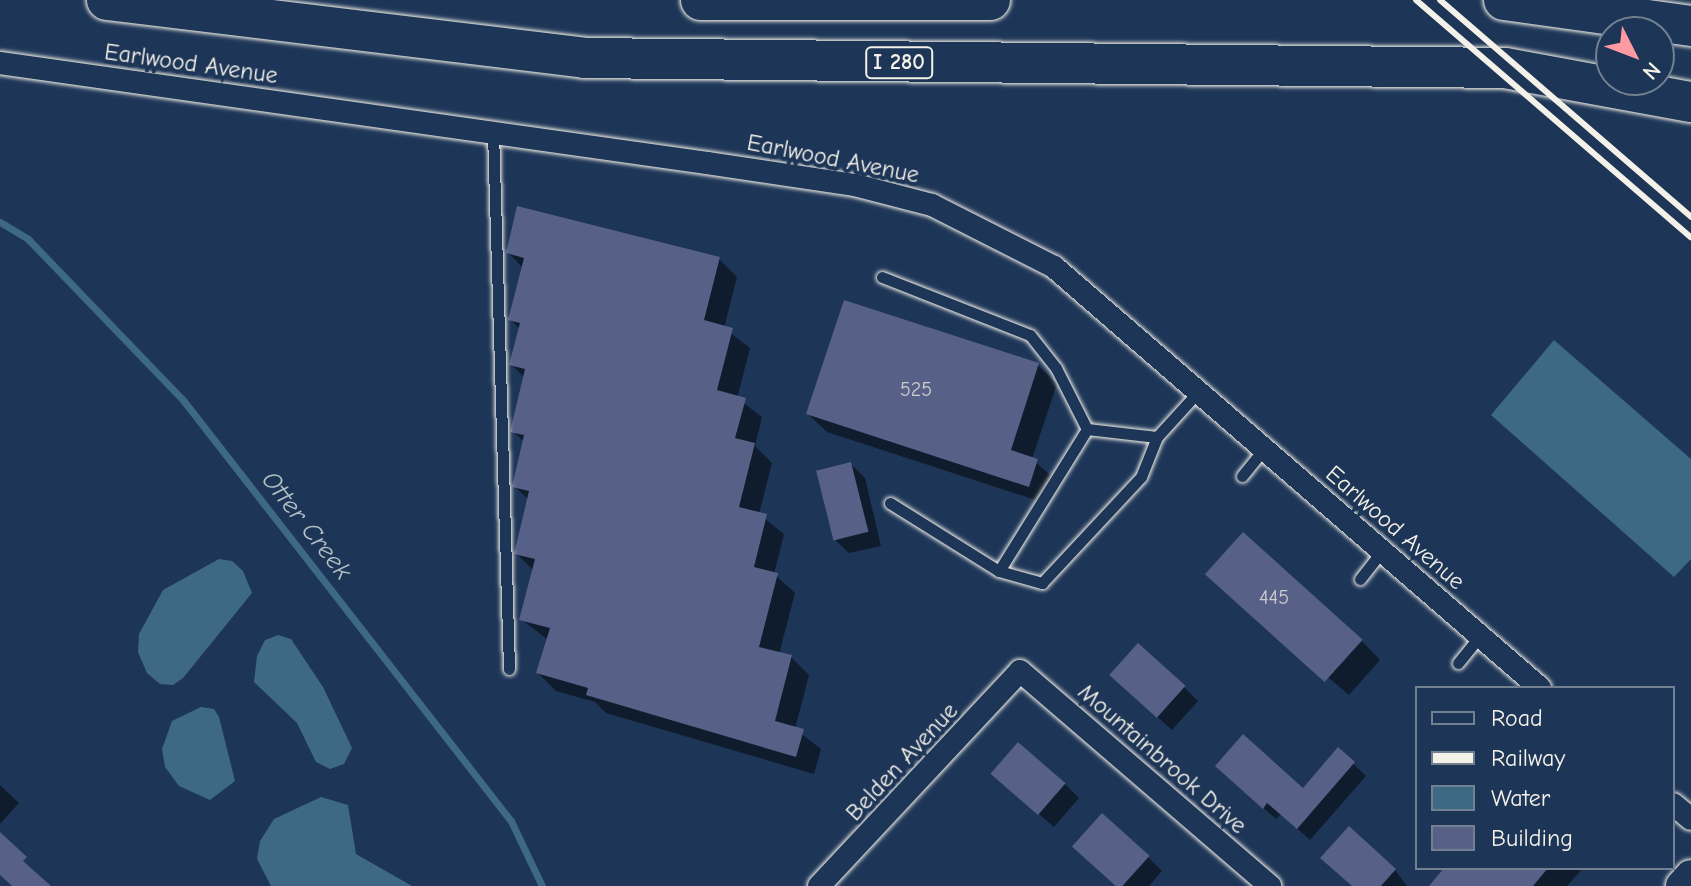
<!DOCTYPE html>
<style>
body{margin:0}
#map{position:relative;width:1691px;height:886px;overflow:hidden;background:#1d3557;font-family:"Comic Neue",sans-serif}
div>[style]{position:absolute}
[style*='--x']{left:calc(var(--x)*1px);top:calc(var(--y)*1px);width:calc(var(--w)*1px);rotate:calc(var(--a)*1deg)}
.water>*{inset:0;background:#3e6985}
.shadow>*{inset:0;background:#0007}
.stream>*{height:7px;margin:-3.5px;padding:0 3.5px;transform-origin:3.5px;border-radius:3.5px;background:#3e6985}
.building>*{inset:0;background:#576087;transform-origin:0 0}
.roads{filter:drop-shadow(0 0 2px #f4f1e8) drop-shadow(0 0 2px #f4f1e8)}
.service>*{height:11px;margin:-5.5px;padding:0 5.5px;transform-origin:5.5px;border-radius:5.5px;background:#1d3557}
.minor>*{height:22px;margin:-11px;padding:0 11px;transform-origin:11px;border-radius:11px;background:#1d3557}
.secondary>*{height:32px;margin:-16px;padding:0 16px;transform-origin:16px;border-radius:16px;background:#1d3557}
.motorway>*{height:40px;margin:-20px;padding:0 20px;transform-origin:20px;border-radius:20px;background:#1d3557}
.rail>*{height:6px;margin:-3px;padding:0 3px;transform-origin:3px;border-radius:3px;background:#f4f1e8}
span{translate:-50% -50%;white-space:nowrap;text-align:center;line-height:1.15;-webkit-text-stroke:8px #1d3557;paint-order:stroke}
.number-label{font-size:20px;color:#cdcdd0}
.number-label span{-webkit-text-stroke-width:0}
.shield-label span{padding:2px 6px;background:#1d3557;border:2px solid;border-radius:6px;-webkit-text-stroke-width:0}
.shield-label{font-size:22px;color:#f4f1e8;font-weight:700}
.street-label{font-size:24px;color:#f4f1e8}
.water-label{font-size:26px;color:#b4c1c5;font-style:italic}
.legend{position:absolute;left:1415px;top:686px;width:260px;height:184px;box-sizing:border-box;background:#1d3557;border:2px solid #738091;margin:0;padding:10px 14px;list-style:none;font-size:24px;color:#f4f1e8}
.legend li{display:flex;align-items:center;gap:16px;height:40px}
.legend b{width:40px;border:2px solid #738091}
.north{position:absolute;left:1595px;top:16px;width:80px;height:80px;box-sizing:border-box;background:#1d3557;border:2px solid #738091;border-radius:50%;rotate:132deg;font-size:22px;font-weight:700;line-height:32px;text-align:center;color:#f4f1e8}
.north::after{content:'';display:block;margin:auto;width:28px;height:36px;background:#ff9aa2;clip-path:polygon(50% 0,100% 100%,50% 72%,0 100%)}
</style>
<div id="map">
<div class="water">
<div style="clip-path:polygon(1554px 340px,1691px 459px,1691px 559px,1674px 577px,1491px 415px)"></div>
<div style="clip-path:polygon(219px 559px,232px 561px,243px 571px,252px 593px,183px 678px,173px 685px,160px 684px,147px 673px,138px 652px,139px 634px,163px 590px)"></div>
<div style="clip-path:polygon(278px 635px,291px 639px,323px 687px,352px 748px,344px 764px,330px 769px,316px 762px,297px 723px,254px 682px,257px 656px,265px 640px)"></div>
<div style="clip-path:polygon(201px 707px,214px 709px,219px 717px,235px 781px,210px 800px,179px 786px,165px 767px,162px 749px,172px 721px)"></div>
<div style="clip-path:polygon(321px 797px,348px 805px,356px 854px,412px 886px,271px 886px,257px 859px,260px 841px,274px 819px)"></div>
</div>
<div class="shadow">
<div style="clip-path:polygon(508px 252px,719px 259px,737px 277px,724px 328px,750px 348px,737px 398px,762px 417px,755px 446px,772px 463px,759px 514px,784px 534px,774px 574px,795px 593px,779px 654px,791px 657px,809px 675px,795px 729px,821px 749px,814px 774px,606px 713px,595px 702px,556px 691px,538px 673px,548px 640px,521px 619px,534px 571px,516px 553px,529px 500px,514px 486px,525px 443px,513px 431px,525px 378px,511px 364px,520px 329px,510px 319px,523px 268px)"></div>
<div style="clip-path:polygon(1038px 365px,1057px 384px,1032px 459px,1056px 480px,1048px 504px,827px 432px,808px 414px)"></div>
<div style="clip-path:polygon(851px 464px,865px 478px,881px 546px,849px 553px,834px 539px)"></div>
<div style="clip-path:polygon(1207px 575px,1362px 641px,1380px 660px,1349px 695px)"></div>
<div style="clip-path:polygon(1184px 687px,1198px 701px,1172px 730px,1126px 689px)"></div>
<div style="clip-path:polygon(1339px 750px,1366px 776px,1310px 840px,1281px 814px,1276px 819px,1230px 778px,1303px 791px)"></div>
<div style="clip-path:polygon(1065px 784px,1079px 798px,1054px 827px,1008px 788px)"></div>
<div style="clip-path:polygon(0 785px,19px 803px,0 824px)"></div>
<div style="clip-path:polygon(1148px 857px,1162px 871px,1149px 886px,1118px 886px,1089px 860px)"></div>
<div style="clip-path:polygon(1447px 868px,1583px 868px,1567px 886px,1431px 886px)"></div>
<div style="clip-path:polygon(1395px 870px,1407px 886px,1353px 886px)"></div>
</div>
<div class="stream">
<div style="--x:0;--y:222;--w:33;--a:31"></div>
<div style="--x:28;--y:239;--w:223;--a:46.1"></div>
<div style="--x:183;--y:400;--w:534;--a:52.08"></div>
<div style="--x:511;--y:821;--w:72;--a:64.5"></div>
</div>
<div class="building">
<div style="clip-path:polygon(517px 206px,720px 257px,704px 320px,733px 328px,717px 390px,746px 398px,735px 438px,755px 443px,739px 507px,767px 514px,754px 567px,778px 573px,759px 647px,792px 655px,775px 721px,804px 729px,796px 757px,586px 695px,588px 688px,536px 673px,550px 628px,519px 620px,535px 559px,514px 554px,529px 491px,512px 487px,524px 435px,510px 432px,525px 369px,509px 365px,520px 323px,508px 320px,524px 258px,506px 253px)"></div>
<div style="clip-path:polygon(844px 300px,1039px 363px,1011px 450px,1038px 459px,1029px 487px,806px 414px)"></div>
<div style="left:851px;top:462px;width:72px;height:36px;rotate:76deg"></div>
<div style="left:1243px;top:532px;width:161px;height:57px;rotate:42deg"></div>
<div style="left:1138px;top:643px;width:64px;height:43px;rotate:42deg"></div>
<div style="clip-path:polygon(1243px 734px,1303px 788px,1338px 747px,1355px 762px,1297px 829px,1267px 803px,1263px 809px,1215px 766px)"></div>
<div style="left:1018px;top:742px;width:63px;height:42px;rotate:41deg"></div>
<div style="left:1102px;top:813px;width:64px;height:45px;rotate:42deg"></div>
<div style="clip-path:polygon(1349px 826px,1396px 869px,1381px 886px,1352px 886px,1320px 858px)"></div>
<div style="clip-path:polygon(0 832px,27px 857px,23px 861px,51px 886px,12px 886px,0 875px)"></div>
<div style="clip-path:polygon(1444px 868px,1548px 868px,1533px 886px,1429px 886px)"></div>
</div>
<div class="roads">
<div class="service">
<div style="--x:493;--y:132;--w:537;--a:88.29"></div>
<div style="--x:882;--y:277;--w:159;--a:21.4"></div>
<div style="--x:1030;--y:335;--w:42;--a:51.8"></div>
<div style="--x:1056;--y:368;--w:68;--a:63.1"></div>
<div style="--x:1087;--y:429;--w:70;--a:6.5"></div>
<div style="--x:1242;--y:476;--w:35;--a:-51"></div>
<div style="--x:890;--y:503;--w:128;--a:32"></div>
<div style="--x:999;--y:571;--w:45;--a:15.6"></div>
<div style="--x:1042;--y:583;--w:145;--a:-47"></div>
<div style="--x:1141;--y:477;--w:43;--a:-68.2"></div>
<div style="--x:1157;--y:437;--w:61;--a:-47.7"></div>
<div style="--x:999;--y:571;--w:167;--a:-58.2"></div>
<div style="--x:1360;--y:579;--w:36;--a:-52"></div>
<div style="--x:1458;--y:663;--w:35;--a:-51"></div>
</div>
<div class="minor">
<div style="--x:0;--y:63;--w:714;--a:8.05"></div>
<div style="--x:707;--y:163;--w:150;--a:8.5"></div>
<div style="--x:855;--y:185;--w:80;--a:14.6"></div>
<div style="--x:932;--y:205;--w:137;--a:26.9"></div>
<div style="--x:1054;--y:267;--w:643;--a:40.9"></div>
<div style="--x:1673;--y:804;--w:23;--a:40"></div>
<div style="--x:819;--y:886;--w:294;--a:-46.9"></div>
<div style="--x:1020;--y:671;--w:330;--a:40.7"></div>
</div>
<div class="secondary">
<div style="--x:1682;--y:886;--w:13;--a:-48"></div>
</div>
<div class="motorway">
<div style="--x:107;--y:0;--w:482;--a:6.9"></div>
<div style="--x:585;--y:58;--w:920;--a:0.62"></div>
<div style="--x:1505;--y:68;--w:189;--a:10.4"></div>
<div style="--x:701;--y:0;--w:289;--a:0"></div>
<div style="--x:1504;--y:0;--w:189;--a:7.9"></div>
</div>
</div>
<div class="rail">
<div style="--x:1416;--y:0;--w:363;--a:40.8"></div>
<div style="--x:1440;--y:0;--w:332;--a:40.8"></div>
</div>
<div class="number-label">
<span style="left:916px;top:389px">525</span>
<span style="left:1274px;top:597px">445</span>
</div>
<div class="shield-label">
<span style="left:899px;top:63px">I 280</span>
</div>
<div class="street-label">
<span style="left:191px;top:64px;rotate:8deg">Earlwood Avenue</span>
<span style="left:833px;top:159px;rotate:11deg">Earlwood Avenue</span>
<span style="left:1395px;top:528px;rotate:41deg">Earlwood Avenue</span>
<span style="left:1162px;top:759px;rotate:41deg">Mountainbrook Drive</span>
<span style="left:902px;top:762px;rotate:-47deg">Belden Avenue</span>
</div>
<div class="water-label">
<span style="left:306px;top:526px;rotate:52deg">Otter Creek</span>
</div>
<ul class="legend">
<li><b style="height:10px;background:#1d3557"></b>Road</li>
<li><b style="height:10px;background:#f4f1e8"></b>Railway</li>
<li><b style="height:22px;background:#3e6985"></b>Water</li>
<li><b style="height:22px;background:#576087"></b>Building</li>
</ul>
<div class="north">N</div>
</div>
